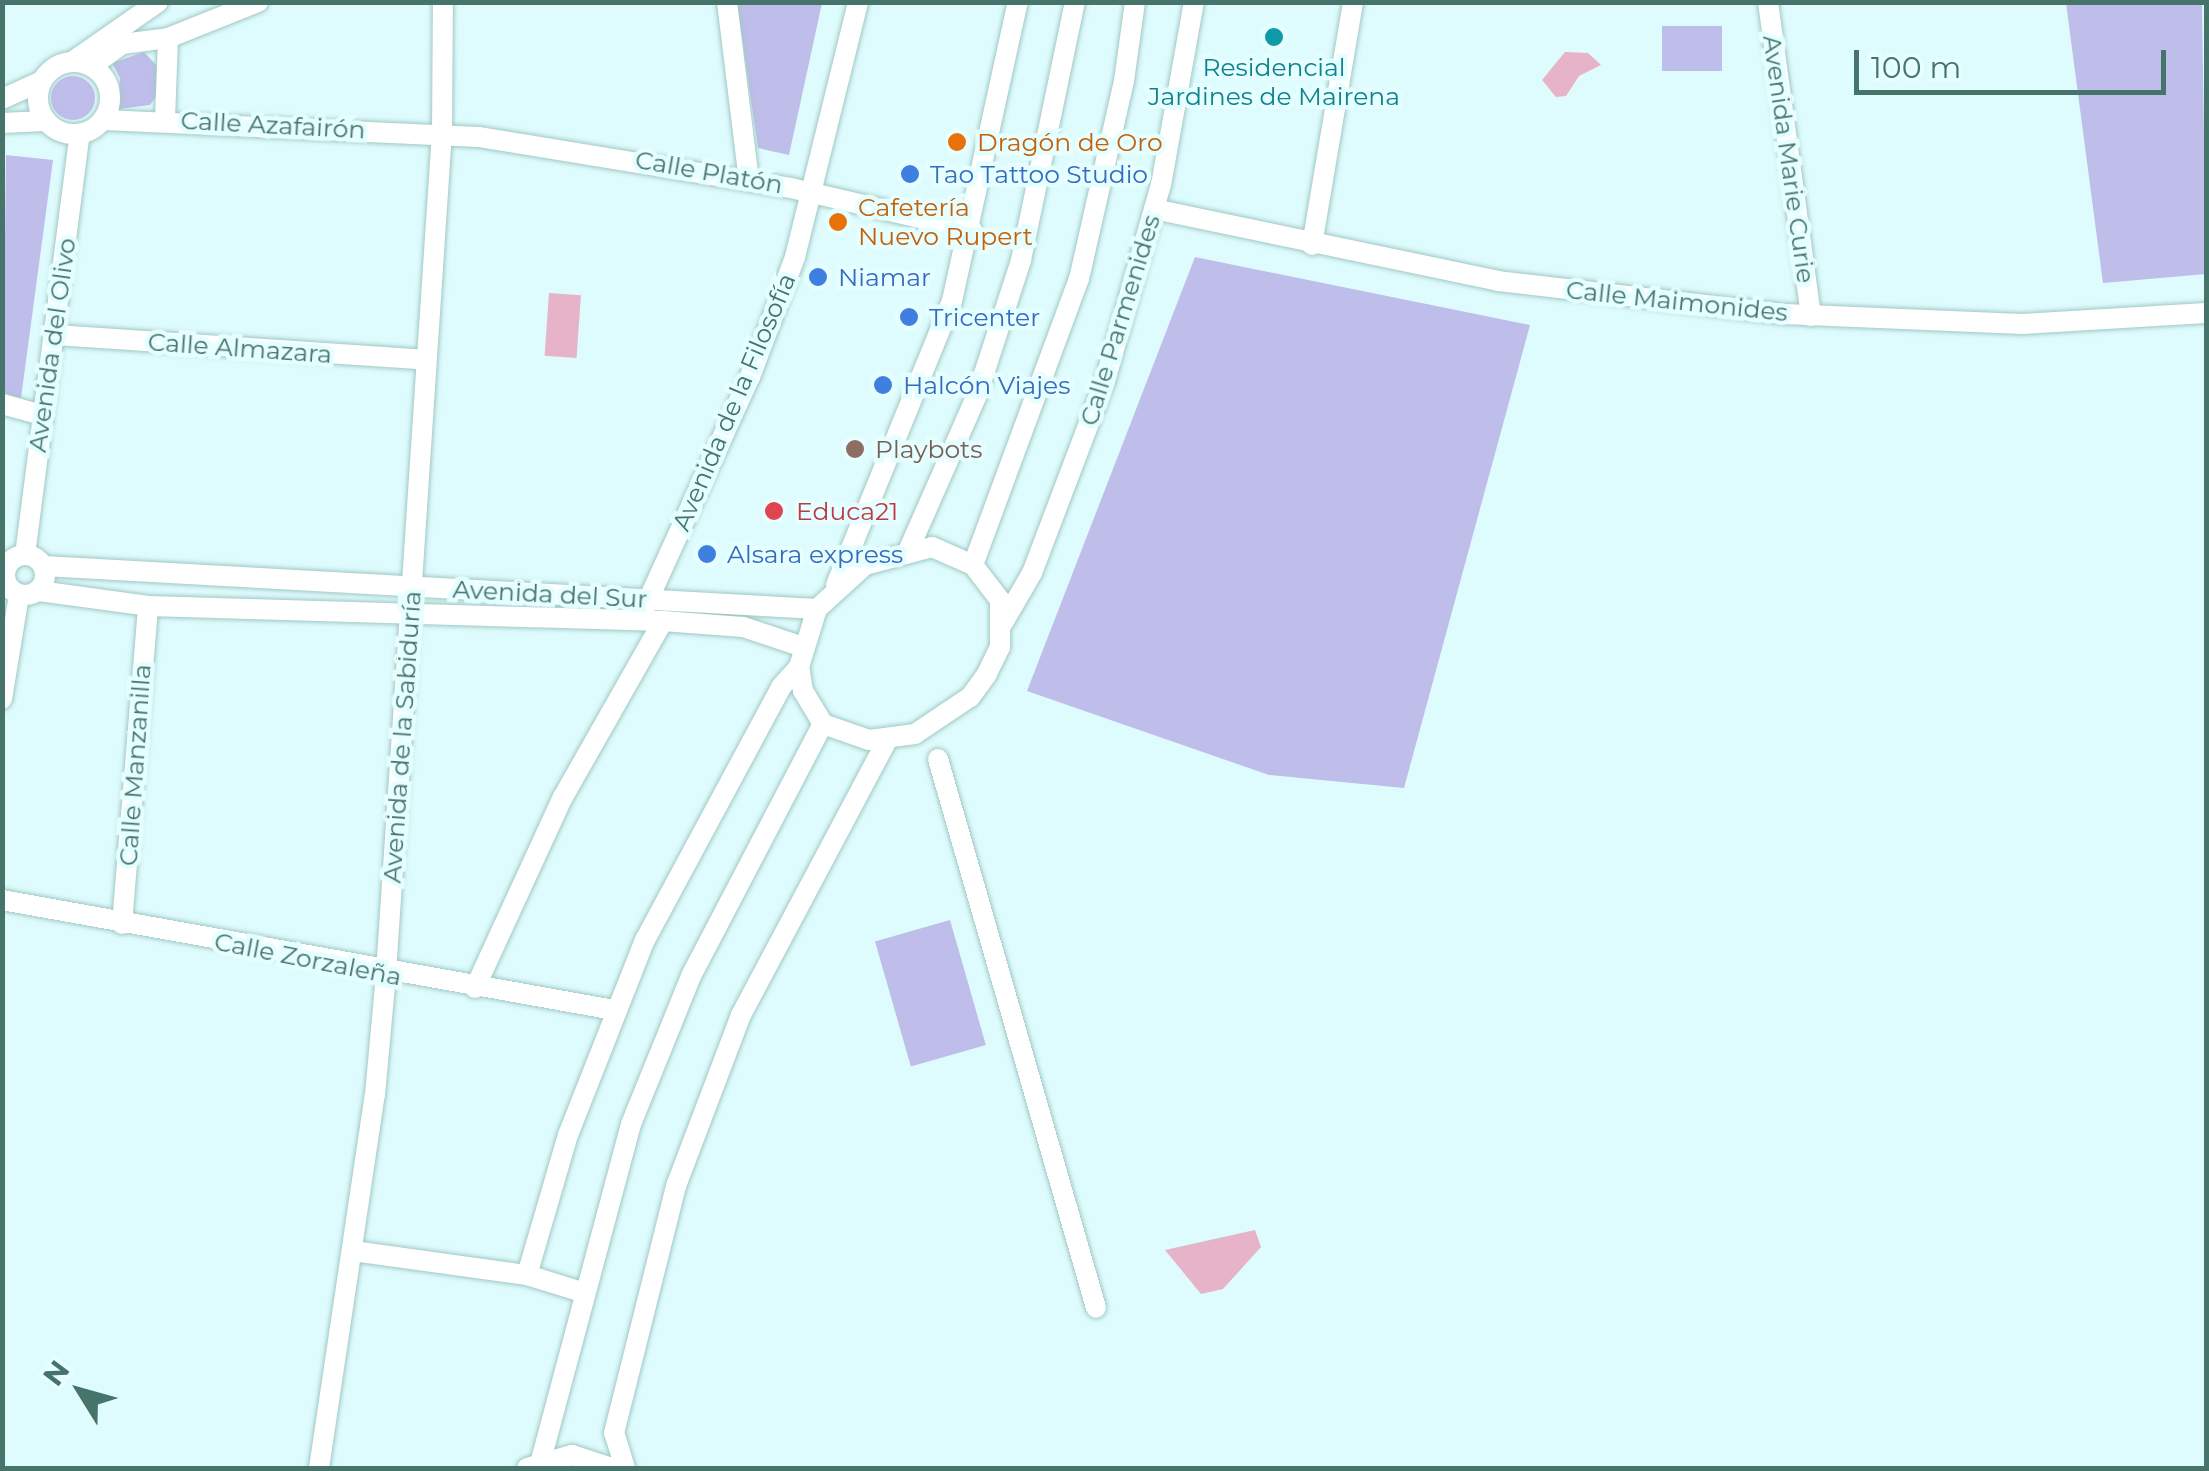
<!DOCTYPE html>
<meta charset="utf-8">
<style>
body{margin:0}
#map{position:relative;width:2209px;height:1471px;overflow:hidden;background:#defbfd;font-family:Montserrat,sans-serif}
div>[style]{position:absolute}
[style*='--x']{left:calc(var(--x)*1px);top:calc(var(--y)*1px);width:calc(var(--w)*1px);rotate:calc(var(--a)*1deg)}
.green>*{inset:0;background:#bfbdea;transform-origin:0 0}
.round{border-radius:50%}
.water>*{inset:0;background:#e6b3c8;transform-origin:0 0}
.roads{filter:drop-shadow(0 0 2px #a0c8c4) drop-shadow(0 0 2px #a0c8c4)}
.minor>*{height:20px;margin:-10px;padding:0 10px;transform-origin:10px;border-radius:10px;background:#fff}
.minor>.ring{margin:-10px;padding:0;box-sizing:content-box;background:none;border:20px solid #fff;border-radius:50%}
.dots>*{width:28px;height:28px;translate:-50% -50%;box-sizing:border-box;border:5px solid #e5feff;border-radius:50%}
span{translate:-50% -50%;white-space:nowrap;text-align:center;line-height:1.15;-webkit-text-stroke:9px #e5feff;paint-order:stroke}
.culture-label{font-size:25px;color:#0d838f}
.street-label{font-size:25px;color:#46736a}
.food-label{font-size:25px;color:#c56008}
.left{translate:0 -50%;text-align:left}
.shop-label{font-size:25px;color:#366cbe}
.education-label{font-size:25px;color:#785e54}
.health-label{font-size:25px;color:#be3a42}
.frame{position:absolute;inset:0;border:5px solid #46736a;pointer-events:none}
.north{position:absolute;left:30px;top:1341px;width:100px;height:100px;-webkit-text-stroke:8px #e5feff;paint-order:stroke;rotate:307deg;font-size:28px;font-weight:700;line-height:40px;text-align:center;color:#46736a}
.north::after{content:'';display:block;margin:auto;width:35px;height:45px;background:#46736a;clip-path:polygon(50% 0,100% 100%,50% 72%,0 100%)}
.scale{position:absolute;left:1854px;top:50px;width:312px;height:45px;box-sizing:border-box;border:5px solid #46736a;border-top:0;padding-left:12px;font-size:30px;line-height:35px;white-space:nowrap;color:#46736a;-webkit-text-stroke:8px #e5feff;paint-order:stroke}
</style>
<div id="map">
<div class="green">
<div style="clip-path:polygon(737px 3px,822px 3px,789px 155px,758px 148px)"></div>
<div style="clip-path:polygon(2066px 3px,2202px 3px,2206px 274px,2103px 283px)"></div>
<div style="left:1722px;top:26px;width:45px;height:60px;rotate:90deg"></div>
<div style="clip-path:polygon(144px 52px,160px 69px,161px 89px,150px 105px,118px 109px,120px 78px,112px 63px)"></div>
<div class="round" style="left:51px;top:76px;width:44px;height:44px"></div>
<div style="clip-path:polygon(6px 155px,53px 160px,21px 398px,3px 393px)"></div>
<div style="clip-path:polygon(1195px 257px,1530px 325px,1404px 788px,1269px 775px,1027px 691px)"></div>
<div style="left:950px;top:920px;width:130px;height:78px;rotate:74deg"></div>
</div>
<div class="water">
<div style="clip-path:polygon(1565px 52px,1588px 53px,1601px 65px,1579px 76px,1566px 96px,1556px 97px,1542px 80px)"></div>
<div style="left:549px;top:293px;width:32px;height:63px;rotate:4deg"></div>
<div style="clip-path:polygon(1255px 1230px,1261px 1247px,1223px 1289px,1201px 1294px,1165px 1250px)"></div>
</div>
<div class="roads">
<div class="minor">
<div style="--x:727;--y:2;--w:179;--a:83"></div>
<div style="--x:1768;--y:2;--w:317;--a:82.2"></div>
<div class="ring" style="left:38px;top:62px;width:52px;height:52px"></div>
<div style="--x:72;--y:62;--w:105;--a:-34.9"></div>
<div style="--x:92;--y:66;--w:37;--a:-36"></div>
<div style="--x:122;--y:44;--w:46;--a:-7.4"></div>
<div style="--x:168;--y:38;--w:97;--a:-21.8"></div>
<div style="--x:2;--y:99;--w:44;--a:-24.2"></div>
<div style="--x:104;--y:120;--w:375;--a:2.6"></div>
<div style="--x:479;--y:137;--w:316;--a:9.3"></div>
<div style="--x:791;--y:188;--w:186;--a:13.1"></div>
<div style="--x:165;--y:120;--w:82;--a:-87.9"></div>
<div style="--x:2;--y:123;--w:43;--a:-2.7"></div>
<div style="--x:1154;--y:209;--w:351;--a:11.8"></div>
<div style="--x:1498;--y:281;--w:288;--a:6.6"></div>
<div style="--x:1784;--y:314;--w:238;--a:2.4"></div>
<div style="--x:2022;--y:324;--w:184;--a:-3.4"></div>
<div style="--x:1312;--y:245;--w:246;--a:-80.4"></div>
<div style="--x:54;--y:335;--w:373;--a:3.8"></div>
<div style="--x:2;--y:404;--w:41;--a:15.4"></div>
<div style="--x:932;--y:547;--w:45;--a:23.7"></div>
<div style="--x:973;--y:565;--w:44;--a:52.4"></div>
<div style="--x:1000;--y:600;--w:47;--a:90"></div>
<div style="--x:1000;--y:647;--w:30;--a:116"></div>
<div style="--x:987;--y:674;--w:29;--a:126"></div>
<div style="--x:970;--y:697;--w:66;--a:146.1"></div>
<div style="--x:915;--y:734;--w:46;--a:172.6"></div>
<div style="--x:869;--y:740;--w:49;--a:-160.8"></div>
<div style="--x:823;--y:724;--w:39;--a:-121"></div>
<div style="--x:803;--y:691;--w:24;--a:-99"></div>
<div style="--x:799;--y:667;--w:61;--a:-72.8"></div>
<div style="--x:817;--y:609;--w:65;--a:-42.5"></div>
<div style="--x:865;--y:565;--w:69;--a:-15"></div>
<div style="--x:909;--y:549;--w:168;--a:-66.2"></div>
<div style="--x:977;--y:395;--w:142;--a:-71.9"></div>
<div style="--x:1021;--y:260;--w:264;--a:-78.2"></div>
<div class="ring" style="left:5px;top:555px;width:20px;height:20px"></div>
<div style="--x:25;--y:555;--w:425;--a:-82.6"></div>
<div style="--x:973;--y:565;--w:305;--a:-69.7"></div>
<div style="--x:1079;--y:279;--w:203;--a:-77.2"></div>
<div style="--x:1124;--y:81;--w:80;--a:-82.1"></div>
<div style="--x:44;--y:566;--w:774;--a:3.18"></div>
<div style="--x:836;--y:585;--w:307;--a:-67.8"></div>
<div style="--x:952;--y:301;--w:306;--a:-77.6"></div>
<div style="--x:39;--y:591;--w:110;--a:7.8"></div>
<div style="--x:148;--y:606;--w:515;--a:1.67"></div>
<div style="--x:663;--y:621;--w:80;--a:4.3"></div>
<div style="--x:743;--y:627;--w:63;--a:18.4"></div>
<div style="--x:645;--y:607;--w:253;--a:-65.5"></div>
<div style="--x:750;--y:377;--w:128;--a:-69.4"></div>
<div style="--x:795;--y:257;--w:263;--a:-76.1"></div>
<div style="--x:1003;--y:623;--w:58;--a:-59.9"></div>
<div style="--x:1032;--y:573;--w:205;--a:-69.2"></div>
<div style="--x:1105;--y:381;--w:204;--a:-74.1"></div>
<div style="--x:1161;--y:185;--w:186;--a:-79.8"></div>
<div style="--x:2;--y:699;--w:105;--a:-80.7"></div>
<div style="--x:938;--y:759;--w:571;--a:73.94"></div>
<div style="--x:2;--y:900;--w:622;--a:10.19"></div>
<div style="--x:122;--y:924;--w:319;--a:-85.3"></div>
<div style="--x:475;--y:988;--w:210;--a:-65.3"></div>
<div style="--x:563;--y:797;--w:202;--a:-60.4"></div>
<div style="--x:353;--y:1251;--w:176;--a:7.9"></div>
<div style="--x:582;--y:1292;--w:58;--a:-162.8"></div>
<div style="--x:527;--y:1275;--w:146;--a:-73.7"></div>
<div style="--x:568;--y:1135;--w:210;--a:-68.5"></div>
<div style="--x:645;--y:940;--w:287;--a:-61.7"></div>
<div style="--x:781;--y:687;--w:27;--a:-48"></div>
<div style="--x:541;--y:1460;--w:348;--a:-75"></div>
<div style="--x:631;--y:1124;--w:160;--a:-67.9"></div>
<div style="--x:691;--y:976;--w:284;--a:-62.4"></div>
<div style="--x:319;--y:1468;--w:377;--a:-81.5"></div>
<div style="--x:375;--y:1095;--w:122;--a:-84.8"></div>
<div style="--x:386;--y:973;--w:842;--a:-86.19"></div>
<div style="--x:442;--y:133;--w:131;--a:-89.6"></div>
<div style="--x:527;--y:1468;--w:47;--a:-16.1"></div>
<div style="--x:572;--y:1455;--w:42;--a:18"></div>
<div style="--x:625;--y:1468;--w:37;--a:-107"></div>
<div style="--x:614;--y:1433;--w:255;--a:-75.9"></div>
<div style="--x:676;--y:1186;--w:183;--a:-69.2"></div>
<div style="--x:741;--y:1015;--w:311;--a:-62"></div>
</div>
</div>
<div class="dots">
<div style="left:1274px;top:37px;background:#0f9aa8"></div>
<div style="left:957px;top:142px;background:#e8710a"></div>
<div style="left:910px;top:174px;background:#3f7fe0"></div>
<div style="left:838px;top:222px;background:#e8710a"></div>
<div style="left:818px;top:277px;background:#3f7fe0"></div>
<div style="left:909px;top:317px;background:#3f7fe0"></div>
<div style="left:883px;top:385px;background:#3f7fe0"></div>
<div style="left:855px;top:449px;background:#8d6e63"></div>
<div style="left:774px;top:511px;background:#e0444e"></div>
<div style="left:707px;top:554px;background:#3f7fe0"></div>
</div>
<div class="culture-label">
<span style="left:1274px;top:82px">Residencial<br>Jardines de Mairena</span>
</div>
<div class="street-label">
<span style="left:273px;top:125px;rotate:3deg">Calle Azafairón</span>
<span style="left:1789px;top:159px;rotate:82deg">Avenida Marie Curie</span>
<span style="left:709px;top:172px;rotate:10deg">Calle Platón</span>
<span style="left:1677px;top:301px;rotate:6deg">Calle Maimonides</span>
<span style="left:1120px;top:320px;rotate:-73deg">Calle Parmenides</span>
<span style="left:52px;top:345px;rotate:-82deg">Avenida del Olivo</span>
<span style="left:240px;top:348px;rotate:4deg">Calle Almazara</span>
<span style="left:734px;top:402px;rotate:-67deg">Avenida de la Filosofía</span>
<span style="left:550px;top:594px;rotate:3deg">Avenida del Sur</span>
<span style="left:402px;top:737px;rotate:-86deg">Avenida de la Sabiduría</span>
<span style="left:135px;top:765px;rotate:-86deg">Calle Manzanilla</span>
<span style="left:308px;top:959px;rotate:11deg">Calle Zorzaleña</span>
</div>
<div class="food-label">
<span class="left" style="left:977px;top:142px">Dragón de Oro</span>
<span class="left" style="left:858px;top:222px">Cafetería<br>Nuevo Rupert</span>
</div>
<div class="shop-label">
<span class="left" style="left:930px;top:174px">Tao Tattoo Studio</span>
<span class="left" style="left:838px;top:277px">Niamar</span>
<span class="left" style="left:929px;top:317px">Tricenter</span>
<span class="left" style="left:903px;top:385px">Halcón Viajes</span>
<span class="left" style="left:727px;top:554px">Alsara express</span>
</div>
<div class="education-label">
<span class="left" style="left:875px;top:449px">Playbots</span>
</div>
<div class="health-label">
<span class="left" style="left:796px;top:511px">Educa21</span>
</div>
<div class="frame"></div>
<div class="north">N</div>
<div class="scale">100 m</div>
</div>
